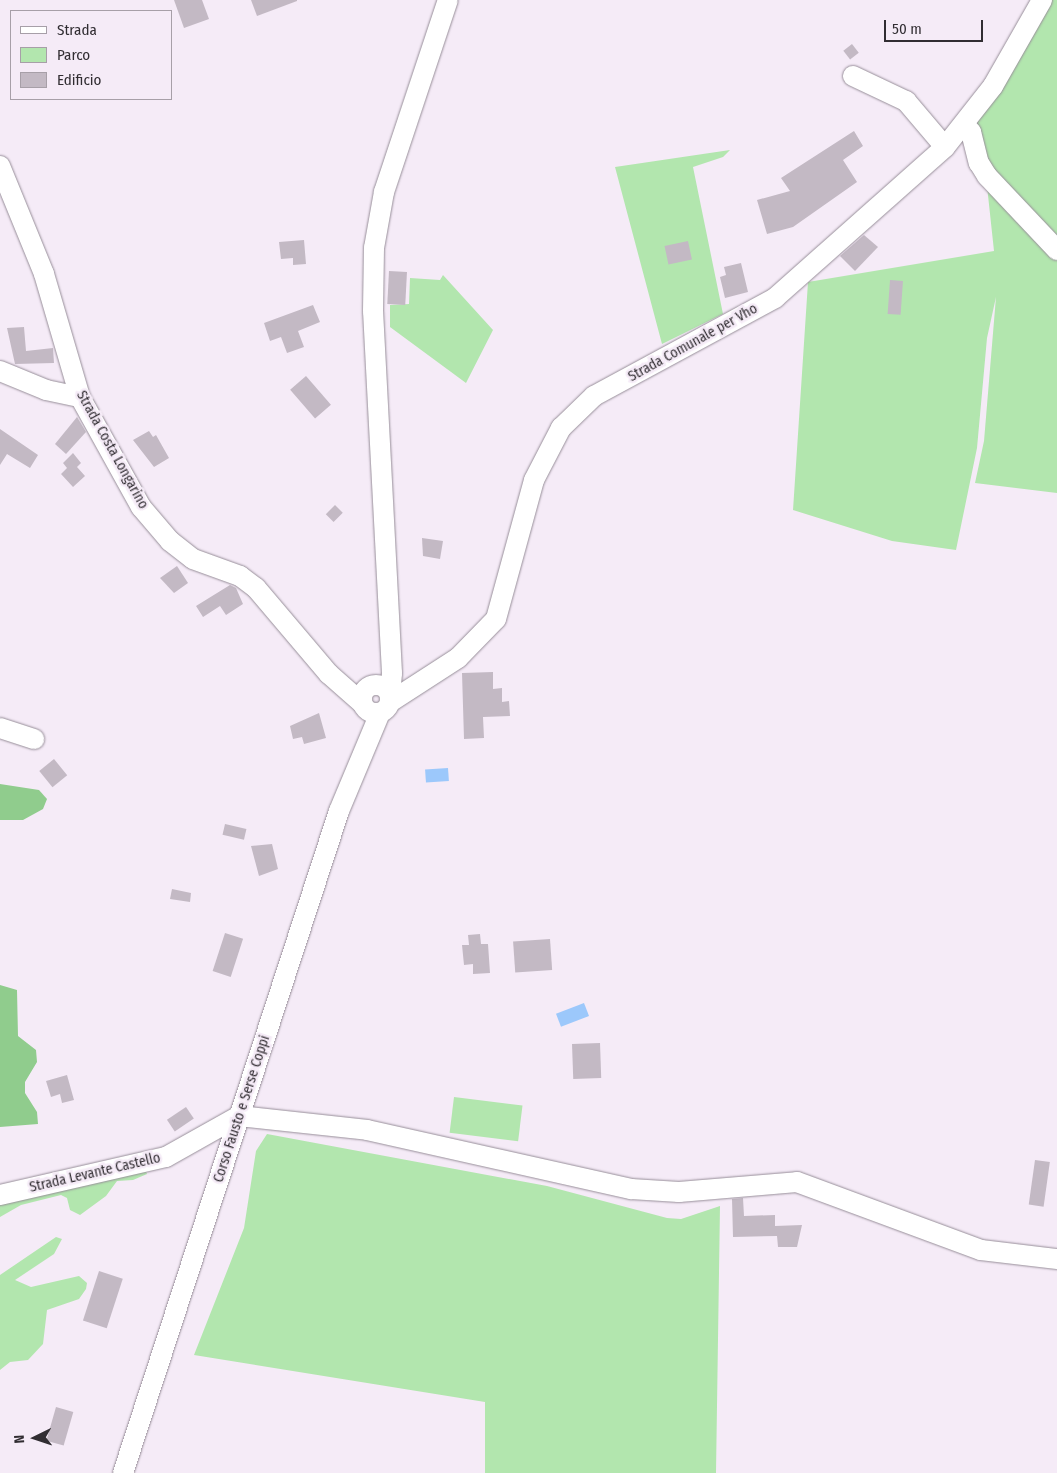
<!DOCTYPE html>
<style>
body{margin:0}
#map{position:relative;width:1057px;height:1473px;overflow:hidden;background:#f5ebf7;font-family:"Fira Sans Condensed",sans-serif}
div>[style]{position:absolute}
[style*='--x']{left:calc(var(--x)*1px);top:calc(var(--y)*1px);width:calc(var(--w)*1px);rotate:calc(var(--a)*1deg)}
.green>*{inset:0;background:#b2e6ae;transform-origin:0 0}
.forest>*{inset:0;background:#90cc8d}
.water>*{inset:0;background:#9cc8fb;transform-origin:0 0}
.building>*{inset:0;background:#c3b9c4;transform-origin:0 0}
.roads{filter:drop-shadow(0 0 1px #978e99) drop-shadow(0 0 1px #978e99)}
.minor>*{height:20px;margin:-10px;padding:0 10px;transform-origin:10px;border-radius:10px;background:#fff}
.minor>.ring{margin:-10px;padding:0;box-sizing:content-box;background:none;border:20px solid #fff;border-radius:50%}
span{translate:-50% -50%;white-space:nowrap;text-align:center;line-height:1.15;-webkit-text-stroke:5px #f5ebf7;paint-order:stroke}
.street-label{font-size:14px;color:#312d32}
.legend{position:absolute;left:10px;top:10px;width:162px;height:90px;box-sizing:border-box;background:#f5ebf7;border:1px solid #a79fa8;margin:0;padding:6px 9px;list-style:none;font-size:15px;color:#312d32}
.legend li{display:flex;align-items:center;gap:10px;height:25px}
.legend b{width:25px;border:1px solid #a79fa8}
.north{position:absolute;left:10px;top:1413px;width:50px;height:50px;-webkit-text-stroke:4px #f5ebf7;paint-order:stroke;rotate:266deg;font-size:14px;font-weight:700;line-height:20px;text-align:center;color:#312d32}
.north::after{content:'';display:block;margin:auto;width:18px;height:22px;background:#312d32;clip-path:polygon(50% 0,100% 100%,50% 72%,0 100%)}
.scale{position:absolute;left:884px;top:20px;width:99px;height:22px;box-sizing:border-box;border:2px solid #312d32;border-top:0;padding-left:6px;font-size:15px;line-height:18px;white-space:nowrap;color:#312d32;-webkit-text-stroke:4px #f5ebf7;paint-order:stroke}
</style>
<div id="map">
<div class="green">
<div style="clip-path:polygon(1047px 0,1057px 0,1057px 239px,983px 161px,973px 122px)"></div>
<div style="clip-path:polygon(730px 150px,723px 157px,693px 167px,723px 314px,662px 344px,615px 167px)"></div>
<div style="clip-path:polygon(987px 186px,1057px 258px,1057px 493px,975px 483px,984px 441px,996px 297px,987px 338px,977px 448px,956px 550px,892px 541px,793px 510px,808px 282px,994px 251px)"></div>
<div style="clip-path:polygon(443px 275px,493px 330px,466px 383px,390px 327px,390px 305px,409px 304px,410px 278px,440px 280px)"></div>
<div style="left:454px;top:1097px;width:69px;height:36px;rotate:7deg"></div>
<div style="clip-path:polygon(267px 1134px,547px 1186px,667px 1218px,681px 1219px,720px 1206px,716px 1473px,485px 1473px,485px 1402px,194px 1355px,244px 1228px,256px 1151px)"></div>
<div style="clip-path:polygon(145px 1169px,147px 1174px,133px 1180px,117px 1181px,106px 1196px,80px 1215px,70px 1210px,67px 1198px,61px 1195px,21px 1205px,0 1217px,0 1201px)"></div>
<div style="clip-path:polygon(56px 1237px,62px 1239px,54px 1254px,15px 1280px,31px 1287px,79px 1276px,87px 1283px,86px 1289px,79px 1299px,47px 1310px,43px 1344px,28px 1360px,10px 1362px,0 1370px,0 1275px)"></div>
</div>
<div class="forest">
<div style="clip-path:polygon(0 784px,39px 790px,47px 799px,43px 809px,23px 820px,0 820px)"></div>
<div style="clip-path:polygon(0 985px,17px 990px,18px 1036px,36px 1050px,37px 1062px,25px 1082px,25px 1093px,37px 1112px,38px 1124px,0 1127px)"></div>
</div>
<div class="water">
<div style="left:448px;top:768px;width:13px;height:23px;rotate:86deg"></div>
<div style="left:584px;top:1003px;width:14px;height:30px;rotate:69deg"></div>
</div>
<div class="building">
<div style="clip-path:polygon(174px 0,202px 0,209px 19px,184px 28px)"></div>
<div style="clip-path:polygon(251px 0,297px 0,297px 1px,257px 16px)"></div>
<div style="left:852px;top:44px;width:11px;height:11px;rotate:52deg"></div>
<div style="clip-path:polygon(854px 131px,863px 146px,843px 160px,857px 182px,793px 227px,767px 234px,757px 200px,790px 191px,781px 178px)"></div>
<div style="clip-path:polygon(864px 235px,878px 247px,855px 271px,840px 256px)"></div>
<div style="clip-path:polygon(304px 240px,306px 264px,293px 265px,293px 258px,281px 259px,279px 242px)"></div>
<div style="left:688px;top:241px;width:19px;height:24px;rotate:78deg"></div>
<div style="clip-path:polygon(741px 263px,748px 292px,725px 298px,720px 277px,726px 275px,724px 267px)"></div>
<div style="left:389px;top:271px;width:18px;height:33px;rotate:3deg"></div>
<div style="left:890px;top:280px;width:13px;height:34px;rotate:4deg"></div>
<div style="clip-path:polygon(313px 305px,320px 322px,298px 331px,304px 347px,287px 353px,281px 337px,270px 341px,264px 323px)"></div>
<div style="clip-path:polygon(24px 327px,26px 351px,53px 348px,54px 363px,15px 364px,7px 328px)"></div>
<div style="left:306px;top:376px;width:38px;height:21px;rotate:49deg"></div>
<div style="clip-path:polygon(77px 417px,86px 432px,66px 454px,55px 444px)"></div>
<div style="clip-path:polygon(0 429px,38px 455px,30px 468px,7px 454px,0 465px)"></div>
<div style="clip-path:polygon(149px 431px,153px 437px,156px 435px,169px 458px,154px 467px,133px 440px)"></div>
<div style="clip-path:polygon(73px 453px,81px 463px,77px 467px,85px 476px,73px 487px,61px 474px,67px 468px,63px 463px)"></div>
<div style="left:335px;top:505px;width:11px;height:13px;rotate:45deg"></div>
<div style="clip-path:polygon(422px 538px,443px 541px,440px 559px,423px 556px)"></div>
<div style="clip-path:polygon(177px 566px,188px 583px,174px 593px,160px 578px)"></div>
<div style="clip-path:polygon(230px 585px,236px 588px,243px 604px,226px 615px,220px 606px,203px 617px,196px 606px)"></div>
<div style="clip-path:polygon(493px 672px,493px 689px,502px 688px,502px 702px,509px 701px,510px 716px,483px 717px,484px 738px,464px 739px,462px 673px)"></div>
<div style="clip-path:polygon(319px 713px,326px 738px,304px 744px,302px 737px,293px 739px,290px 726px)"></div>
<div style="left:54px;top:759px;width:21px;height:19px;rotate:51deg"></div>
<div style="left:225px;top:824px;width:22px;height:11px;rotate:13deg"></div>
<div style="clip-path:polygon(272px 844px,278px 869px,259px 876px,251px 846px)"></div>
<div style="clip-path:polygon(172px 889px,191px 893px,190px 902px,170px 899px)"></div>
<div style="left:225px;top:933px;width:19px;height:40px;rotate:18deg"></div>
<div style="clip-path:polygon(480px 934px,481px 944px,488px 944px,490px 973px,473px 974px,473px 964px,464px 965px,462px 945px,469px 945px,468px 935px)"></div>
<div style="left:550px;top:939px;width:31px;height:37px;rotate:86deg"></div>
<div style="left:600px;top:1043px;width:35px;height:28px;rotate:88deg"></div>
<div style="clip-path:polygon(67px 1075px,74px 1100px,62px 1103px,60px 1094px,51px 1097px,46px 1081px)"></div>
<div style="left:186px;top:1107px;width:14px;height:23px;rotate:56deg"></div>
<div style="left:1035px;top:1160px;width:15px;height:45px;rotate:8deg"></div>
<div style="clip-path:polygon(743px 1198px,744px 1216px,775px 1215px,775px 1226px,802px 1225px,797px 1247px,778px 1247px,777px 1236px,733px 1237px,732px 1199px)"></div>
<div style="left:99px;top:1271px;width:25px;height:52px;rotate:18deg"></div>
<div style="left:56px;top:1407px;width:18px;height:35px;rotate:16deg"></div>
</div>
<div class="roads">
<div class="minor">
<div style="--x:853;--y:76;--w:59;--a:25.3"></div>
<div style="--x:906;--y:101;--w:60;--a:49.7"></div>
<div style="--x:964;--y:124;--w:11;--a:49"></div>
<div style="--x:971;--y:132;--w:32;--a:76"></div>
<div style="--x:979;--y:163;--w:15;--a:58"></div>
<div style="--x:987;--y:176;--w:102;--a:46.6"></div>
<div style="--x:0;--y:166;--w:117;--a:67.8"></div>
<div style="--x:44;--y:274;--w:128;--a:73.7"></div>
<div style="--x:80;--y:397;--w:126;--a:61"></div>
<div style="--x:141;--y:507;--w:45;--a:49.5"></div>
<div style="--x:170;--y:541;--w:29;--a:38"></div>
<div style="--x:193;--y:559;--w:50;--a:19.9"></div>
<div style="--x:240;--y:576;--w:20;--a:37"></div>
<div style="--x:256;--y:588;--w:113;--a:49.7"></div>
<div style="--x:329;--y:674;--w:45;--a:41.4"></div>
<div style="--x:0;--y:371;--w:50;--a:22.4"></div>
<div style="--x:46;--y:390;--w:35;--a:12"></div>
<div class="ring" style="left:362px;top:685px;width:8px;height:8px"></div>
<div style="--x:390;--y:696;--w:23;--a:-85"></div>
<div style="--x:392;--y:673;--w:362;--a:-93"></div>
<div style="--x:373;--y:311;--w:63;--a:-89.1"></div>
<div style="--x:374;--y:248;--w:57;--a:-79.9"></div>
<div style="--x:384;--y:192;--w:202;--a:-71.6"></div>
<div style="--x:390;--y:702;--w:81;--a:-32.9"></div>
<div style="--x:458;--y:658;--w:54;--a:-45.7"></div>
<div style="--x:496;--y:619;--w:144;--a:-74.7"></div>
<div style="--x:534;--y:480;--w:59;--a:-62.6"></div>
<div style="--x:561;--y:428;--w:46;--a:-44.1"></div>
<div style="--x:594;--y:396;--w:206;--a:-28.4"></div>
<div style="--x:775;--y:298;--w:227;--a:-41.6"></div>
<div style="--x:945;--y:147;--w:78;--a:-51.8"></div>
<div style="--x:993;--y:86;--w:99;--a:-60.3"></div>
<div style="--x:0;--y:728;--w:36;--a:18"></div>
<div style="--x:0;--y:1195;--w:170;--a:-12.9"></div>
<div style="--x:166;--y:1157;--w:84;--a:-29.3"></div>
<div style="--x:239;--y:1116;--w:129;--a:6.2"></div>
<div style="--x:367;--y:1130;--w:271;--a:12.6"></div>
<div style="--x:631;--y:1189;--w:48;--a:3.6"></div>
<div style="--x:679;--y:1192;--w:118;--a:-4.8"></div>
<div style="--x:797;--y:1182;--w:196;--a:20.3"></div>
<div style="--x:981;--y:1250;--w:77;--a:6.8"></div>
<div style="--x:123;--y:1473;--w:696;--a:-71.93"></div>
<div style="--x:339;--y:811;--w:106;--a:-67.3"></div>
</div>
</div>
<div class="street-label">
<span style="left:693px;top:343px;rotate:-29deg">Strada Comunale per Vho</span>
<span style="left:112px;top:450px;rotate:61deg">Strada Costa Longarino</span>
<span style="left:242px;top:1109px;rotate:-72deg">Corso Fausto e Serse Coppi</span>
<span style="left:95px;top:1173px;rotate:-13deg">Strada Levante Castello</span>
</div>
<ul class="legend">
<li><b style="height:6px;background:#fff"></b>Strada</li>
<li><b style="height:14px;background:#b2e6ae"></b>Parco</li>
<li><b style="height:14px;background:#c3b9c4"></b>Edificio</li>
</ul>
<div class="north">N</div>
<div class="scale">50 m</div>
</div>
